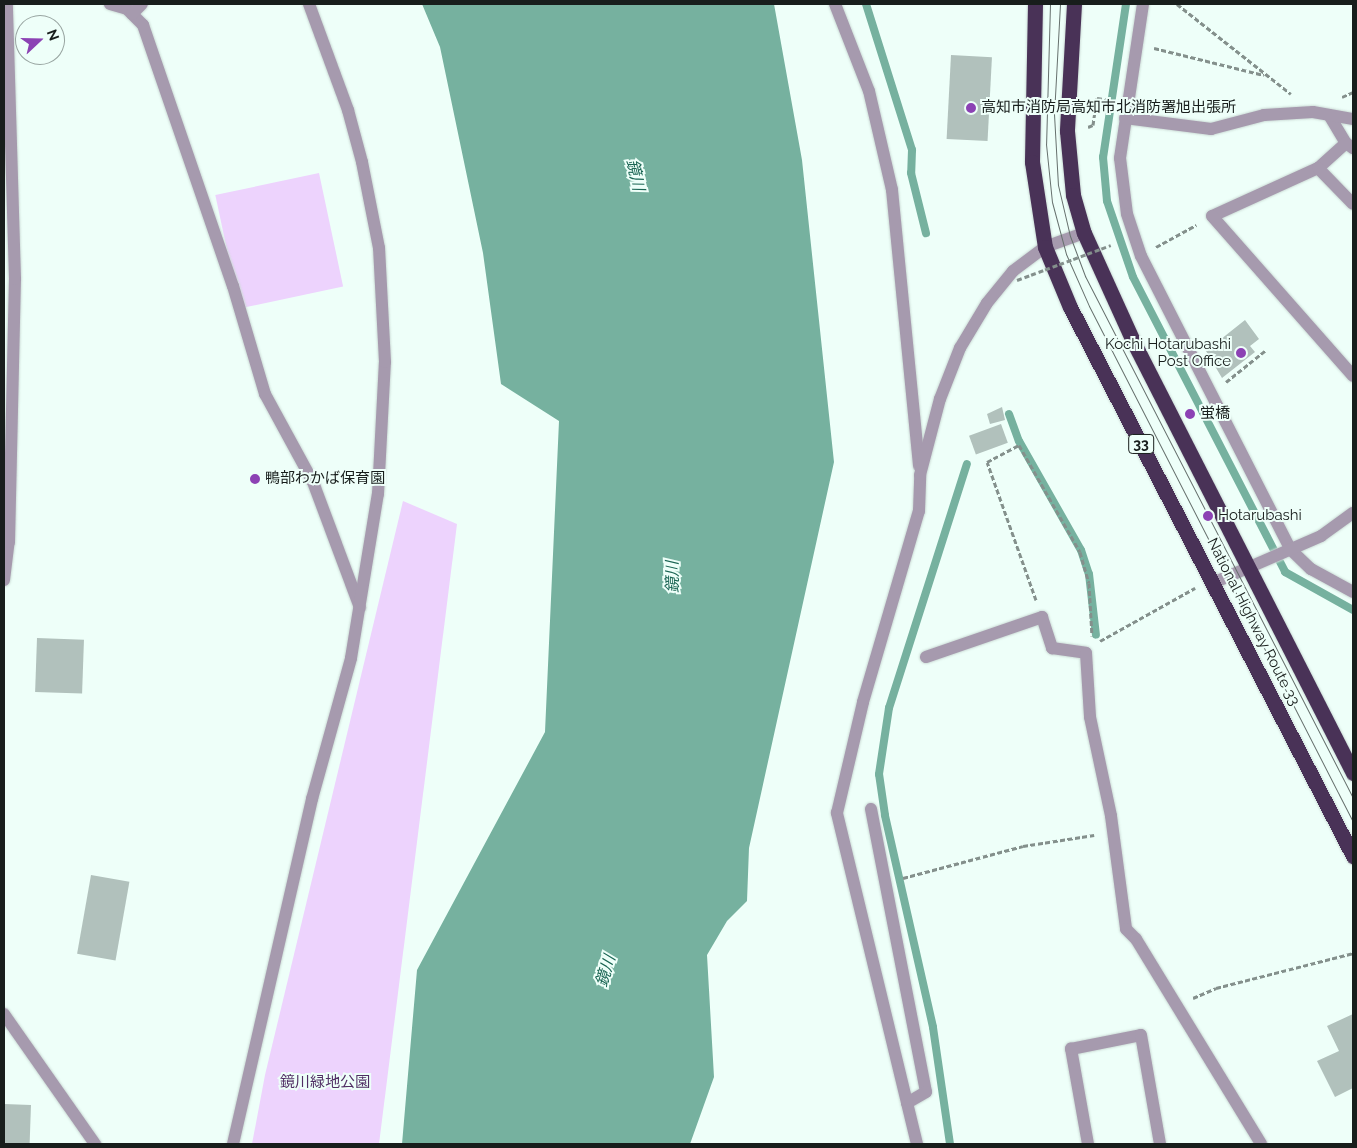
<!DOCTYPE html>
<meta charset="utf-8">
<style>
body{margin:0}
#map{position:relative;width:1357px;height:1148px;overflow:hidden;background:#eefff9;font-family:Raleway,"Noto Sans JP",sans-serif}
div>[style]{position:absolute}
[style*='--x']{left:calc(var(--x)*1px);top:calc(var(--y)*1px);width:calc(var(--w)*1px);rotate:calc(var(--a)*1deg)}
.green>*{inset:0;background:#edd3fd;transform-origin:0 0}
.water>*{inset:0;background:#76b19f}
.stream>*{height:8px;margin:-4px;padding:0 4px;transform-origin:4px;border-radius:4px;background:#76b19f}
.building>*{inset:0;background:#b1c1bc;transform-origin:0 0}
.path>*{height:3px;margin-top:-1.5px;transform-origin:0;background:repeating-linear-gradient(90deg,#84908c 0 5px,transparent 0 7.5px)}
.roads{filter:drop-shadow(0 0 1px #ccdbd6) drop-shadow(0 0 1px #ccdbd6)}
.minor>*{height:12px;margin:-6px;padding:0 6px;transform-origin:6px;border-radius:6px;background:#a69aae}
.highway>*{height:15px;margin:-7.5px;padding:0 7.5px;transform-origin:7.5px;border-radius:7.5px;background:#493257}
.tram>*{height:1px;margin:-0.5px;padding:0 0.5px;transform-origin:0.5px;border-radius:0.5px;background:#66706d}
.path-bridge>*{height:3px;margin-top:-1.5px;transform-origin:0;background:repeating-linear-gradient(90deg,#84908c 0 5px,transparent 0 7.5px)}
.dots>*{width:14px;height:14px;translate:-50% -50%;box-sizing:border-box;border:2px solid #eefff9;border-radius:50%}
span{translate:-50% -50%;white-space:nowrap;text-align:center;line-height:1.15;-webkit-text-stroke:4px #eefff9;paint-order:stroke}
.shield-label span{padding:1px 4px;background:#eefff9;border:1px solid;border-radius:4px;-webkit-text-stroke-width:0}
.shield-label{font-size:14px;color:#181e1c;font-weight:700}
.poi-label{font-size:15px;color:#181e1c}
.left{translate:0 -50%;text-align:left}
.right{translate:-100% -50%;text-align:right}
.street-label{font-size:15px;color:#181e1c}
.park-label{font-size:15px;color:#502e64}
.water-label{font-size:16px;color:#1a6553;font-style:italic}
.frame{position:absolute;inset:0;border:5px solid #181e1c;pointer-events:none}
.north{position:absolute;left:15px;top:15px;width:50px;height:50px;box-sizing:border-box;background:#eefff9;border:1px solid #98a5a1;border-radius:50%;rotate:69deg;font-size:14px;font-weight:700;line-height:20px;text-align:center;color:#181e1c}
.north::after{content:'';display:block;margin:auto;width:18px;height:22px;background:#8c42b4;clip-path:polygon(50% 0,100% 100%,50% 72%,0 100%)}
</style>
<div id="map">
<div class="green">
<div style="left:319px;top:173px;width:116px;height:106px;rotate:78deg"></div>
<div style="clip-path:polygon(403px 501px,457px 524px,379px 1144px,252px 1144px,265px 1075px)"></div>
</div>
<div class="water">
<div style="clip-path:polygon(422px 4px,774px 4px,802px 160px,834px 462px,749px 848px,747px 901px,727px 921px,707px 955px,714px 1077px,690px 1144px,402px 1144px,417px 970px,545px 732px,559px 421px,501px 384px,483px 253px,440px 47px)"></div>
</div>
<div class="stream">
<div style="--x:866;--y:4;--w:153;--a:72.5"></div>
<div style="--x:912;--y:150;--w:23;--a:92"></div>
<div style="--x:911;--y:173;--w:62;--a:76"></div>
<div style="--x:1126;--y:4;--w:155;--a:98.5"></div>
<div style="--x:1103;--y:157;--w:44;--a:84.8"></div>
<div style="--x:1107;--y:201;--w:80;--a:71.1"></div>
<div style="--x:1133;--y:277;--w:332;--a:62.7"></div>
<div style="--x:1285;--y:572;--w:78;--a:29.2"></div>
<div style="--x:1009;--y:414;--w:29;--a:70"></div>
<div style="--x:1019;--y:441;--w:125;--a:60.4"></div>
<div style="--x:1081;--y:550;--w:25;--a:72"></div>
<div style="--x:1089;--y:574;--w:61;--a:83.5"></div>
<div style="--x:950;--y:1144;--w:118;--a:-98.3"></div>
<div style="--x:933;--y:1027;--w:217;--a:-102.8"></div>
<div style="--x:885;--y:815;--w:41;--a:-98.3"></div>
<div style="--x:879;--y:774;--w:67;--a:-81.4"></div>
<div style="--x:889;--y:708;--w:256;--a:-72.3"></div>
</div>
<div class="building">
<div style="left:951px;top:55px;width:41px;height:84px;rotate:3deg"></div>
<div style="clip-path:polygon(1245px 320px,1259px 339px,1250px 346px,1255px 352px,1222px 378px,1206px 351px)"></div>
<div style="clip-path:polygon(1002px 407px,1005px 420px,990px 424px,987px 414px)"></div>
<div style="left:1001px;top:424px;width:20px;height:34px;rotate:70deg"></div>
<div style="left:37px;top:638px;width:47px;height:54px;rotate:2deg"></div>
<div style="left:91px;top:875px;width:39px;height:80px;rotate:10deg"></div>
<div style="clip-path:polygon(1353px 1014px,1353px 1088px,1335px 1097px,1317px 1061px,1339px 1051px,1327px 1026px)"></div>
<div style="left:4px;top:1104px;width:27px;height:40px;rotate:2deg"></div>
</div>
<div class="path">
<div style="--x:1177;--y:4;--w:145;--a:38.3"></div>
<div style="--x:1154;--y:48;--w:113;--a:13.8"></div>
<div style="--x:1342;--y:97;--w:12;--a:-24"></div>
<div style="--x:1088;--y:127;--w:5;--a:-22"></div>
<div style="--x:1093;--y:125;--w:27;--a:-82"></div>
<div style="--x:1097;--y:98;--w:13;--a:9"></div>
<div style="--x:1156;--y:247;--w:46;--a:-28.8"></div>
<div style="--x:1226;--y:382;--w:51;--a:-38.7"></div>
<div style="--x:1036;--y:600;--w:146;--a:-109.5"></div>
<div style="--x:987;--y:462;--w:36;--a:-28"></div>
<div style="--x:1019;--y:445;--w:123;--a:60.3"></div>
<div style="--x:1080;--y:552;--w:32;--a:74"></div>
<div style="--x:1089;--y:583;--w:53;--a:86.8"></div>
<div style="--x:1100;--y:641;--w:109;--a:-29.2"></div>
<div style="--x:903;--y:878;--w:124;--a:-14.9"></div>
<div style="--x:1023;--y:846;--w:72;--a:-8.8"></div>
<div style="--x:1193;--y:998;--w:25;--a:-23"></div>
<div style="--x:1216;--y:988;--w:141;--a:-14.3"></div>
</div>
<div class="roads">
<div class="minor">
<div style="--x:110;--y:4;--w:18;--a:16"></div>
<div style="--x:127;--y:9;--w:23;--a:45"></div>
<div style="--x:143;--y:25;--w:276;--a:71"></div>
<div style="--x:233;--y:286;--w:113;--a:73.5"></div>
<div style="--x:265;--y:394;--w:100;--a:61.4"></div>
<div style="--x:313;--y:482;--w:134;--a:69.5"></div>
<div style="--x:835;--y:4;--w:93;--a:68.7"></div>
<div style="--x:869;--y:91;--w:102;--a:76.9"></div>
<div style="--x:892;--y:190;--w:277;--a:84.4"></div>
<div style="--x:1143;--y:4;--w:156;--a:98.5"></div>
<div style="--x:1120;--y:158;--w:56;--a:82.9"></div>
<div style="--x:1127;--y:214;--w:44;--a:71.6"></div>
<div style="--x:1141;--y:256;--w:329;--a:63"></div>
<div style="--x:1290;--y:549;--w:29;--a:44"></div>
<div style="--x:1311;--y:569;--w:48;--a:28.7"></div>
<div style="--x:132;--y:14;--w:14;--a:-45"></div>
<div style="--x:1329;--y:115;--w:33;--a:59"></div>
<div style="--x:1346;--y:143;--w:9;--a:36"></div>
<div style="--x:1125;--y:118;--w:87;--a:7.3"></div>
<div style="--x:1211;--y:129;--w:55;--a:-14.8"></div>
<div style="--x:1264;--y:115;--w:49;--a:-3.5"></div>
<div style="--x:1313;--y:112;--w:41;--a:9.9"></div>
<div style="--x:1346;--y:143;--w:38;--a:138"></div>
<div style="--x:1318;--y:168;--w:116;--a:155.6"></div>
<div style="--x:1212;--y:216;--w:213;--a:48.6"></div>
<div style="--x:1318;--y:168;--w:50;--a:45.8"></div>
<div style="--x:4;--y:580;--w:38;--a:-83"></div>
<div style="--x:9;--y:542;--w:263;--a:-88.7"></div>
<div style="--x:15;--y:279;--w:275;--a:-91.7"></div>
<div style="--x:1213;--y:583;--w:118;--a:-23.5"></div>
<div style="--x:1321;--y:536;--w:39;--a:-36"></div>
<div style="--x:926;--y:657;--w:123;--a:-19"></div>
<div style="--x:1042;--y:617;--w:33;--a:72"></div>
<div style="--x:1052;--y:648;--w:34;--a:8"></div>
<div style="--x:1086;--y:653;--w:64;--a:86.4"></div>
<div style="--x:1090;--y:717;--w:101;--a:78"></div>
<div style="--x:1111;--y:816;--w:114;--a:82.4"></div>
<div style="--x:1126;--y:929;--w:14;--a:45"></div>
<div style="--x:1136;--y:939;--w:240;--a:58.6"></div>
<div style="--x:871;--y:809;--w:288;--a:79"></div>
<div style="--x:926;--y:1092;--w:22;--a:150"></div>
<div style="--x:4;--y:1014;--w:159;--a:55"></div>
<div style="--x:233;--y:1144;--w:354;--a:-77.1"></div>
<div style="--x:312;--y:799;--w:146;--a:-74.5"></div>
<div style="--x:351;--y:658;--w:166;--a:-80.7"></div>
<div style="--x:378;--y:494;--w:132;--a:-87"></div>
<div style="--x:385;--y:362;--w:114;--a:-93"></div>
<div style="--x:379;--y:248;--w:88;--a:-101.2"></div>
<div style="--x:362;--y:162;--w:54;--a:-105.1"></div>
<div style="--x:348;--y:110;--w:113;--a:-110.2"></div>
<div style="--x:917;--y:1144;--w:341;--a:-103.6"></div>
<div style="--x:837;--y:813;--w:114;--a:-76.8"></div>
<div style="--x:863;--y:702;--w:199;--a:-73.7"></div>
<div style="--x:919;--y:511;--w:36;--a:-88"></div>
<div style="--x:920;--y:475;--w:79;--a:-75.3"></div>
<div style="--x:940;--y:399;--w:55;--a:-68.6"></div>
<div style="--x:960;--y:348;--w:52;--a:-59"></div>
<div style="--x:987;--y:303;--w:41;--a:-50.9"></div>
<div style="--x:1013;--y:271;--w:40;--a:-37"></div>
<div style="--x:1045;--y:247;--w:41;--a:-19.7"></div>
<div style="--x:1088;--y:1144;--w:97;--a:-100.1"></div>
<div style="--x:1071;--y:1049;--w:71;--a:-11.3"></div>
<div style="--x:1141;--y:1035;--w:111;--a:80.1"></div>
</div>
<div class="highway">
<div style="--x:1035;--y:4;--w:158;--a:91.1"></div>
<div style="--x:1032;--y:162;--w:86;--a:81.3"></div>
<div style="--x:1045;--y:247;--w:65;--a:67.4"></div>
<div style="--x:1070;--y:307;--w:618;--a:62.73"></div>
<div style="--x:1074;--y:4;--w:127;--a:93.2"></div>
<div style="--x:1067;--y:131;--w:64;--a:84.6"></div>
<div style="--x:1073;--y:195;--w:40;--a:74"></div>
<div style="--x:1084;--y:233;--w:119;--a:65.6"></div>
<div style="--x:1133;--y:341;--w:485;--a:63"></div>
</div>
</div>
<div class="tram">
<div style="--x:1050;--y:4;--w:140;--a:91.6"></div>
<div style="--x:1046;--y:144;--w:58;--a:84.1"></div>
<div style="--x:1052;--y:202;--w:54;--a:74.9"></div>
<div style="--x:1066;--y:254;--w:57;--a:66.1"></div>
<div style="--x:1089;--y:306;--w:580;--a:62.9"></div>
<div style="--x:1060;--y:4;--w:110;--a:93.1"></div>
<div style="--x:1054;--y:114;--w:71;--a:86.8"></div>
<div style="--x:1058;--y:185;--w:52;--a:76.8"></div>
<div style="--x:1070;--y:236;--w:43;--a:69.4"></div>
<div style="--x:1085;--y:276;--w:587;--a:62.82"></div>
</div>
<div class="path-bridge">
<div style="--x:1017;--y:280;--w:100;--a:-20.4"></div>
</div>
<div class="dots">
<div style="left:971px;top:108px;background:#8c42b4"></div>
<div style="left:1241px;top:353px;background:#8c42b4"></div>
<div style="left:1190px;top:414px;background:#8c42b4"></div>
<div style="left:255px;top:479px;background:#8c42b4"></div>
<div style="left:1208px;top:516px;background:#8c42b4"></div>
</div>
<div class="shield-label">
<span style="left:1141px;top:444px">33</span>
</div>
<div class="poi-label">
<span class="left" style="left:981px;top:108px">高知市消防局高知市北消防署旭出張所</span>
<span class="right" style="left:1231px;top:353px">Kochi Hotarubashi<br>Post Office</span>
<span class="left" style="left:1200px;top:414px">蛍橋</span>
<span class="left" style="left:265px;top:479px">鴨部わかば保育園</span>
<span class="left" style="left:1218px;top:516px">Hotarubashi</span>
</div>
<div class="street-label">
<span style="left:1253px;top:622px;rotate:63deg">National Highway Route 33</span>
</div>
<div class="park-label">
<span style="left:325px;top:1083px">鏡川緑地公園</span>
</div>
<div class="water-label">
<span style="left:635px;top:175px;rotate:77deg">鏡川</span>
<span style="left:673px;top:577px;rotate:-91deg">鏡川</span>
<span style="left:606px;top:971px;rotate:-73deg">鏡川</span>
</div>
<div class="frame"></div>
<div class="north">N</div>
</div>
